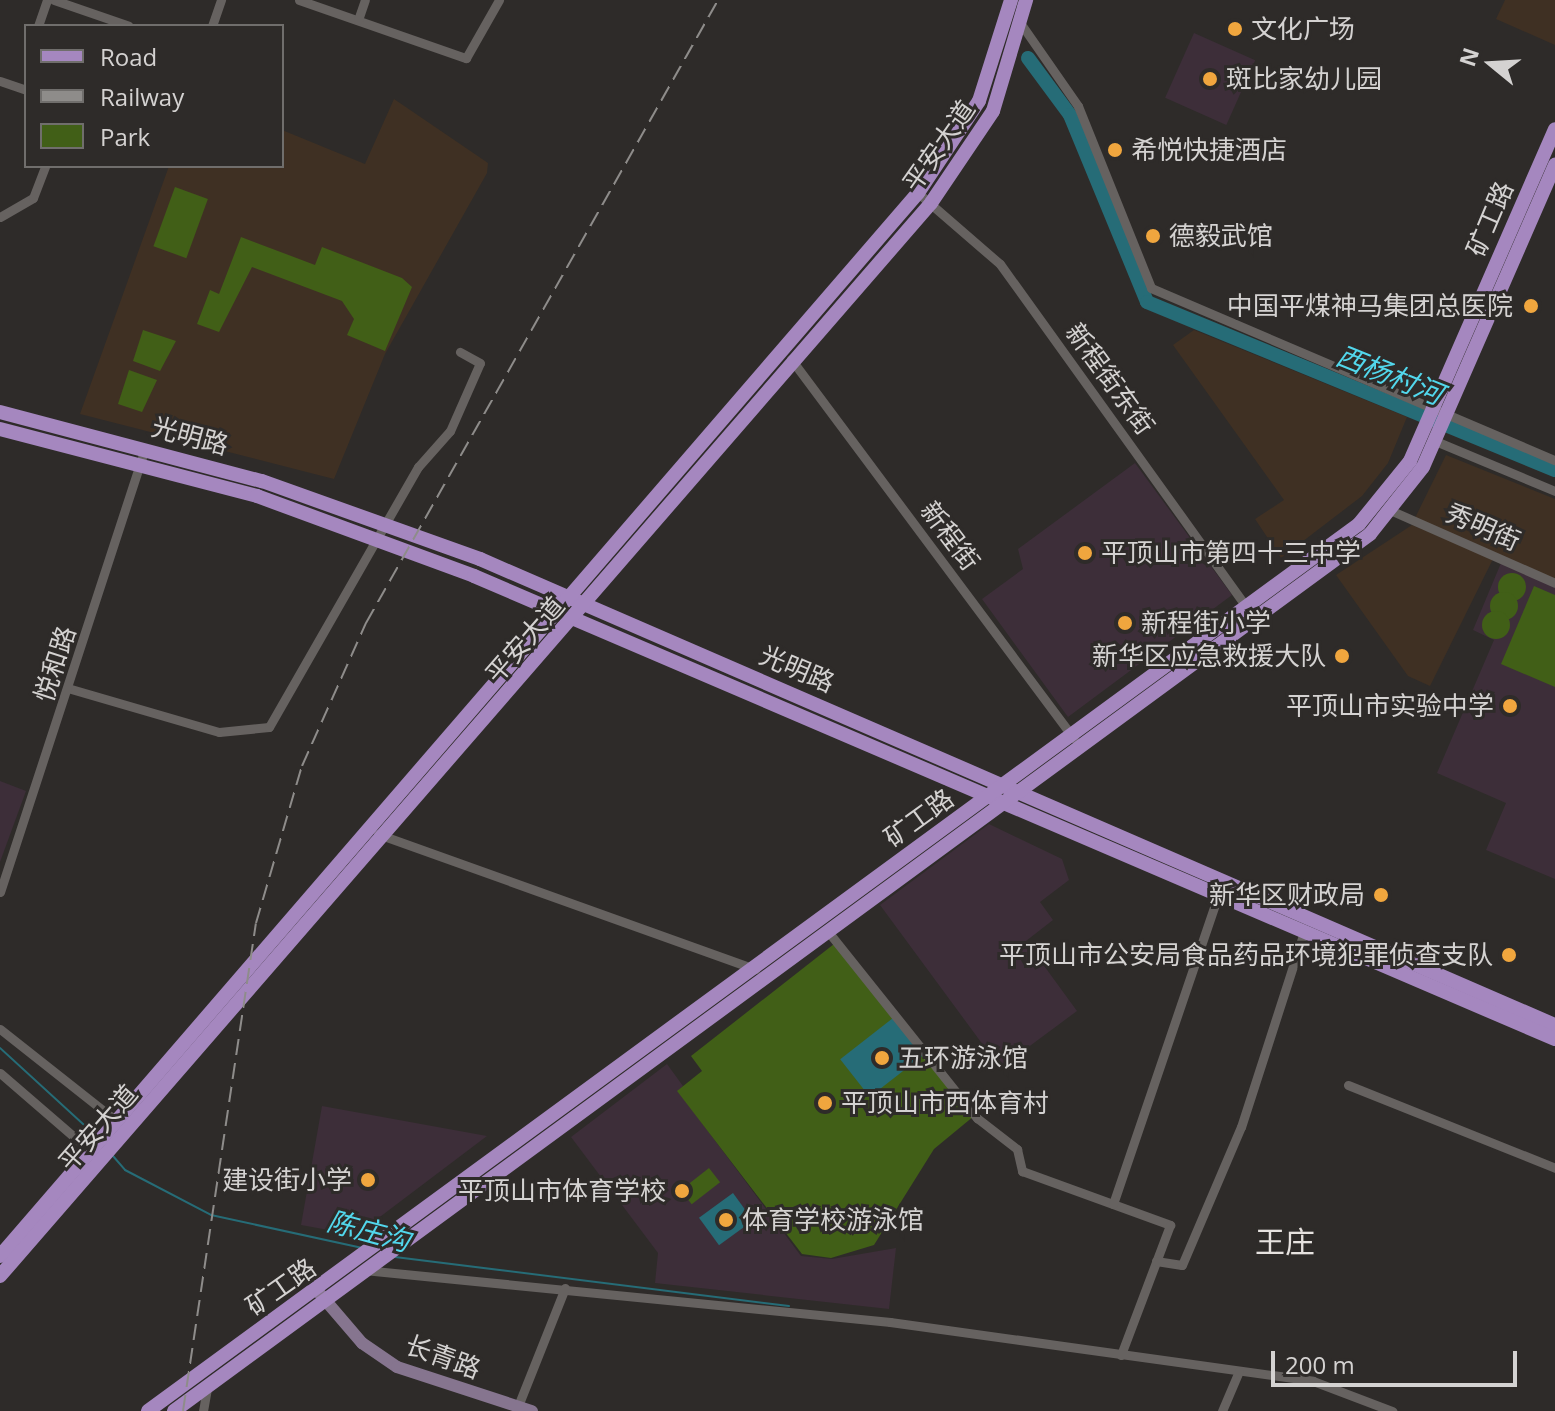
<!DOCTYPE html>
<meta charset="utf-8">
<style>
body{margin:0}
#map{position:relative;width:1555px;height:1411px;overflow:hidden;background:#2e2b29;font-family:"Open Sans","Noto Sans SC",sans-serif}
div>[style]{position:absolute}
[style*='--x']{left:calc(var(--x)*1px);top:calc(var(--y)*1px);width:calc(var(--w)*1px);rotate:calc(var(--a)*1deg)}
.commercial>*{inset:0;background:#3f3023}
.education>*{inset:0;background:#3d2e39;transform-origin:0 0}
.green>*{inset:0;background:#415f17;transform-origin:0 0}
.round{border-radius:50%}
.water>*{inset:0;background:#266c77;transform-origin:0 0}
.stream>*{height:2px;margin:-1px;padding:0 1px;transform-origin:1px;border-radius:1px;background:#266c77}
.river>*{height:14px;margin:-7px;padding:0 7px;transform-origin:7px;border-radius:7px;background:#266c77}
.street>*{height:9px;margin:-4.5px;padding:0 4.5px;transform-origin:4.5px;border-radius:4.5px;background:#666260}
.secondary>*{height:12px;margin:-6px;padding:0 6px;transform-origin:6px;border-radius:6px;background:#86758f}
.primary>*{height:14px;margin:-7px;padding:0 7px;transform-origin:7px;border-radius:7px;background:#a587bf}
.rail>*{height:2px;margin-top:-1px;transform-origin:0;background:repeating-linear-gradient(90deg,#8e8c8a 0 16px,transparent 0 24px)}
.dots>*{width:22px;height:22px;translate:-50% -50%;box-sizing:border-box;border:4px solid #2e2b29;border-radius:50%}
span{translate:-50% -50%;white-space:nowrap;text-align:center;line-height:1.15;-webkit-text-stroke:6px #2e2b29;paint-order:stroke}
.poi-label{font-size:26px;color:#d4d2d1}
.left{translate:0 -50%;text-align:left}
.right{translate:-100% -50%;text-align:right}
.street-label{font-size:26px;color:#d4d2d1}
.water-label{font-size:28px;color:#52d7ec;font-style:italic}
.quarter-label{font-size:30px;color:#e6e2df}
.legend{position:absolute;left:24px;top:24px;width:260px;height:144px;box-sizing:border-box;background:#2e2b29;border:2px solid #706e6c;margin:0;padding:10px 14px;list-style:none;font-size:24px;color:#d4d2d1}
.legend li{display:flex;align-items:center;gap:16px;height:40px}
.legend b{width:40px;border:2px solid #706e6c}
.north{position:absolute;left:1451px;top:24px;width:80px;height:80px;-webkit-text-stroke:6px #2e2b29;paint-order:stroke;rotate:288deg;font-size:22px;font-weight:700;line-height:32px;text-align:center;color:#d4d2d1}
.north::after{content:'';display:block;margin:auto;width:28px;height:36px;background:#d4d2d1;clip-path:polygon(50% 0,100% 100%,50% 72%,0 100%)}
.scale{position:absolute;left:1271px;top:1351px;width:246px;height:36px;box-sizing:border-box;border:4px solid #d4d2d1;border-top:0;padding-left:10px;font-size:24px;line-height:28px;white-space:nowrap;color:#d4d2d1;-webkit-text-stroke:6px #2e2b29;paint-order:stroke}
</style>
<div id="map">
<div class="commercial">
<div style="clip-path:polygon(1505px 0,1555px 0,1555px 45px,1496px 19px)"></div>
<div style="clip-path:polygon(394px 99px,488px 163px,487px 173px,385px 354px,334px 479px,80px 414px,169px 166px,282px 166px,282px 130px,365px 164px)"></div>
<div style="clip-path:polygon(1194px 330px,1407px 417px,1388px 463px,1362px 496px,1281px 558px,1255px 519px,1284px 500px,1173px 345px)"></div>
<div style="clip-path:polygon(1446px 455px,1555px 499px,1555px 579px,1415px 518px)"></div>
<div style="clip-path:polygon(1412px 525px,1493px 559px,1430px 686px,1408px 676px,1336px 575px)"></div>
</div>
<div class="education">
<div style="left:1194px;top:33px;width:67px;height:71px;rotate:24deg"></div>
<div style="clip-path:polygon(1135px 463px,1232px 595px,1068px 717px,982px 599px,1023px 569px,1018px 549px)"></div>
<div style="clip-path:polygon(1501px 563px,1555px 586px,1555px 879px,1486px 850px,1506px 803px,1437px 773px,1494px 640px,1473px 630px)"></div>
<div style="clip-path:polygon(0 781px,26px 791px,0 862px)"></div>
<div style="clip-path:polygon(989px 824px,1062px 859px,1069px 880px,1040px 902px,1053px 920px,1026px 941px,1077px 1011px,1000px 1068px,880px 905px)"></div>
<div style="clip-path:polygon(667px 1064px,683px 1086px,678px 1091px,801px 1256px,832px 1259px,896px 1248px,889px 1309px,655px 1283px,658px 1253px,571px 1137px)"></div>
<div style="clip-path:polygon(322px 1106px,487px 1136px,356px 1235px,301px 1225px)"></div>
</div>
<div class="green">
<div style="left:175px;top:187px;width:35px;height:63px;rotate:20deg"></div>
<div style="clip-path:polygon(241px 237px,315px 265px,322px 247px,402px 278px,412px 287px,385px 351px,347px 335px,354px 319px,342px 301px,252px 267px,219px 332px,197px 324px,210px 290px,219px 294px)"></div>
<div style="clip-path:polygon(143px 330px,176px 341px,160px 371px,133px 361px)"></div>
<div style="clip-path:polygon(129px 370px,157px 380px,142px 412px,118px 404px)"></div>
<div class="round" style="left:1498px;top:573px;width:28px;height:28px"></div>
<div style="clip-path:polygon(1534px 586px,1555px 595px,1555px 687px,1501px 664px)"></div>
<div class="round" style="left:1490px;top:592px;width:28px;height:28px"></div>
<div class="round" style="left:1482px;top:611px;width:28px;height:28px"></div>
<div style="clip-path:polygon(834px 944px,974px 1116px,934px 1149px,874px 1245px,831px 1258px,802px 1254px,677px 1091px,702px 1071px,691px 1056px)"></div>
<div style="left:709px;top:1168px;width:18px;height:36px;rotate:52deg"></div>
</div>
<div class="water">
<div style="left:893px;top:1018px;width:48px;height:67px;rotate:52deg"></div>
<div style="left:733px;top:1193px;width:34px;height:42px;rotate:54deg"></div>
</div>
<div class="stream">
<div style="--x:0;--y:1048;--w:130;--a:42.5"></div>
<div style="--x:113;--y:1156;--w:18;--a:49"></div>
<div style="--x:125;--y:1170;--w:97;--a:27.6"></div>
<div style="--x:211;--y:1215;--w:155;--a:12.3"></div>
<div style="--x:395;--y:1257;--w:397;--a:7.1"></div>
</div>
<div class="river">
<div style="--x:1028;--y:58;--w:71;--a:53.6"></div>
<div style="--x:1070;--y:115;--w:202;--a:67.6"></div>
<div style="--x:1147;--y:302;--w:441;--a:22.4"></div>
</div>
<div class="street">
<div style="--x:54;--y:0;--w:79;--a:19.1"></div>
<div style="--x:299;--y:0;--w:177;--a:19.2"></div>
<div style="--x:466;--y:58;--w:67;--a:-60.4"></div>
<div style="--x:358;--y:20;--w:21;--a:-71"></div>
<div style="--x:1021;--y:24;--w:100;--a:55.2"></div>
<div style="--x:1078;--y:106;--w:196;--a:68.1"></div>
<div style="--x:1151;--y:288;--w:439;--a:23.1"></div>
<div style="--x:38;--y:26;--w:28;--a:-71"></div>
<div style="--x:212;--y:26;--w:28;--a:-71"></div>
<div style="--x:0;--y:81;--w:28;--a:19"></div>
<div style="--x:918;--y:193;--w:108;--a:40.9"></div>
<div style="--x:1000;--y:264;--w:423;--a:54.3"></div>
<div style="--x:0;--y:217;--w:38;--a:-30"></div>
<div style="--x:33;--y:198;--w:34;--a:-69"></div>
<div style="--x:791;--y:359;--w:473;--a:53.3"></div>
<div style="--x:1433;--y:440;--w:132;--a:22.7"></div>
<div style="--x:1392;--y:511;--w:178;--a:23.8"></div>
<div style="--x:71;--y:689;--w:154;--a:16.2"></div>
<div style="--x:219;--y:732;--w:50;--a:-5.7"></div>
<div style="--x:269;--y:727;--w:300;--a:-60.2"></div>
<div style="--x:418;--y:467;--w:48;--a:-48.4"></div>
<div style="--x:450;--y:431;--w:74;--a:-66.2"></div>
<div style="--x:480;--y:363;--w:23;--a:-151"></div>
<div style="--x:378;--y:834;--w:401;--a:19.7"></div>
<div style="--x:0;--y:892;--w:467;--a:-71.9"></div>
<div style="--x:830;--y:934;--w:236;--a:51.4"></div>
<div style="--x:977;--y:1118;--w:51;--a:37.8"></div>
<div style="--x:1017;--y:1149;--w:23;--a:77"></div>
<div style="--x:1022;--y:1171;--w:158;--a:20"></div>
<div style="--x:1170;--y:1225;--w:139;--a:110.7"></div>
<div style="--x:0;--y:1029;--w:152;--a:38.3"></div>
<div style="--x:0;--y:1073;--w:124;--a:40.8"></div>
<div style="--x:1348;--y:1085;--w:223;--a:21.8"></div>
<div style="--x:1113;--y:1204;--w:329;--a:-71.2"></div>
<div style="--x:1156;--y:1261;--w:26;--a:9"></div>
<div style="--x:1182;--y:1265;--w:150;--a:-66.9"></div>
<div style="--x:1241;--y:1127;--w:205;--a:-72.1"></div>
<div style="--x:364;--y:1270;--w:529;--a:5.65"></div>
<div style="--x:890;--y:1322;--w:427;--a:7.9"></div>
<div style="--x:1313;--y:1381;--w:85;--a:20.8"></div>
<div style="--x:518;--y:1406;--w:127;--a:-68.3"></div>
<div style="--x:203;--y:1411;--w:23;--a:-80"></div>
<div style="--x:1222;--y:1411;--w:43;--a:-67"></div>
</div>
<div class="secondary">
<div style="--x:320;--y:1294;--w:65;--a:49.4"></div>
<div style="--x:362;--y:1343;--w:42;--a:34.4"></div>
<div style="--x:397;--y:1367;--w:142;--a:18.1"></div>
</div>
<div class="primary">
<div style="--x:0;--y:412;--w:271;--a:14.8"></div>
<div style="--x:262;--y:481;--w:232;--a:19.7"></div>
<div style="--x:480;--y:559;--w:1172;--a:23.44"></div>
<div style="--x:0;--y:429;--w:266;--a:14.6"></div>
<div style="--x:257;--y:496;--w:231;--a:20.2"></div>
<div style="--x:474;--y:576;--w:1176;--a:23.19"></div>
<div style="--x:0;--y:1256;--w:1405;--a:-49.19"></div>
<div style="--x:918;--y:193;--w:110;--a:-56.5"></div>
<div style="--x:979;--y:101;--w:106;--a:-72.4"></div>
<div style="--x:0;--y:1276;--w:1421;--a:-49.05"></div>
<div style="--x:931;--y:203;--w:111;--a:-56"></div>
<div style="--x:993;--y:111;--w:116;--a:-73.4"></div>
<div style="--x:148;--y:1411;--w:1501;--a:-36.22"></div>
<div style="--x:1359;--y:524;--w:81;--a:-51"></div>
<div style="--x:1410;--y:461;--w:362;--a:-66.4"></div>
<div style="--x:174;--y:1411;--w:1483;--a:-36.25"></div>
<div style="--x:1370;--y:534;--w:85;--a:-51.7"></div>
<div style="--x:1423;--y:467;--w:330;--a:-66.4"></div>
</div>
<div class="rail">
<div style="--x:183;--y:1411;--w:493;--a:-81.5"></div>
<div style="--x:256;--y:923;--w:164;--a:-73.7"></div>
<div style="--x:302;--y:766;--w:157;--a:-65.9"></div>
<div style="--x:366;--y:623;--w:716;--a:-60.53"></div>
</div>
<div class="dots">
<div style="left:1235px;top:29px;background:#f0a63e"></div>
<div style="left:1210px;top:79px;background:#f0a63e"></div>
<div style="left:1115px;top:150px;background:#f0a63e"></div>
<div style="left:1153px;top:236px;background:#f0a63e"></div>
<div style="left:1531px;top:306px;background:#f0a63e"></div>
<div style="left:1085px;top:553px;background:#f0a63e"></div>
<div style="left:1125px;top:623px;background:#f0a63e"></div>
<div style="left:1342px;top:656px;background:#f0a63e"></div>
<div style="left:1510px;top:706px;background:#f0a63e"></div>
<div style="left:1381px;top:895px;background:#f0a63e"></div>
<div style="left:1509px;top:955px;background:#f0a63e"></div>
<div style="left:882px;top:1058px;background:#f0a63e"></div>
<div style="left:825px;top:1103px;background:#f0a63e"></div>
<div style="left:368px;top:1180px;background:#f0a63e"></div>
<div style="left:682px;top:1191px;background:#f0a63e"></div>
<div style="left:726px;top:1220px;background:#f0a63e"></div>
</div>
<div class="poi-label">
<span class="left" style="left:1251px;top:29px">文化广场</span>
<span class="left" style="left:1226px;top:79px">斑比家幼儿园</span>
<span class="left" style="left:1131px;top:150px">希悦快捷酒店</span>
<span class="left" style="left:1169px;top:236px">德毅武馆</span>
<span class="right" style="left:1513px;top:306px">中国平煤神马集团总医院</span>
<span class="left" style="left:1101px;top:553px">平顶山市第四十三中学</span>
<span class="left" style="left:1141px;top:623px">新程街小学</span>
<span class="right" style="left:1326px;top:656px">新华区应急救援大队</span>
<span class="right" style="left:1494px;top:706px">平顶山市实验中学</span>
<span class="right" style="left:1365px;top:895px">新华区财政局</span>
<span class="right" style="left:1493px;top:955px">平顶山市公安局食品药品环境犯罪侦查支队</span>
<span class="left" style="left:898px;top:1058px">五环游泳馆</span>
<span class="left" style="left:841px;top:1103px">平顶山市西体育村</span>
<span class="right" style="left:352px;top:1180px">建设街小学</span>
<span class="right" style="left:666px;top:1191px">平顶山市体育学校</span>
<span class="left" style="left:742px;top:1220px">体育学校游泳馆</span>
</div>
<div class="street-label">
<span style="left:939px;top:146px;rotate:-55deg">平安大道</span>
<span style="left:1490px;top:219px;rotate:-67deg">矿工路</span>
<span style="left:1110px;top:379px;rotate:54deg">新程街东街</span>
<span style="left:190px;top:436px;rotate:15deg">光明路</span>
<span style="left:1483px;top:527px;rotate:24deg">秀明街</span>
<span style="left:950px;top:536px;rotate:53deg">新程街</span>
<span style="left:525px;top:640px;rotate:-49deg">平安大道</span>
<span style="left:55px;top:664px;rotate:-72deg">悦和路</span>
<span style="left:797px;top:669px;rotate:23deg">光明路</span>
<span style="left:919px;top:818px;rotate:-36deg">矿工路</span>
<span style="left:98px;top:1128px;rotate:-49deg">平安大道</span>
<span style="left:281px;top:1287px;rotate:-35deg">矿工路</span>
<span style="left:443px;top:1357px;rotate:20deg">长青路</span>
</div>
<div class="water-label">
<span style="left:1390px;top:374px;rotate:22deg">西杨村河</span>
<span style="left:369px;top:1230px;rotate:15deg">陈庄沟</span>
</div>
<div class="quarter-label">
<span style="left:1285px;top:1242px">王庄</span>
</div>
<ul class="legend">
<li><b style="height:10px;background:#a587bf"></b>Road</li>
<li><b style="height:10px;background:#8e8c8a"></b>Railway</li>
<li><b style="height:22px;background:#415f17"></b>Park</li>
</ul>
<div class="north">N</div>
<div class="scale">200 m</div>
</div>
